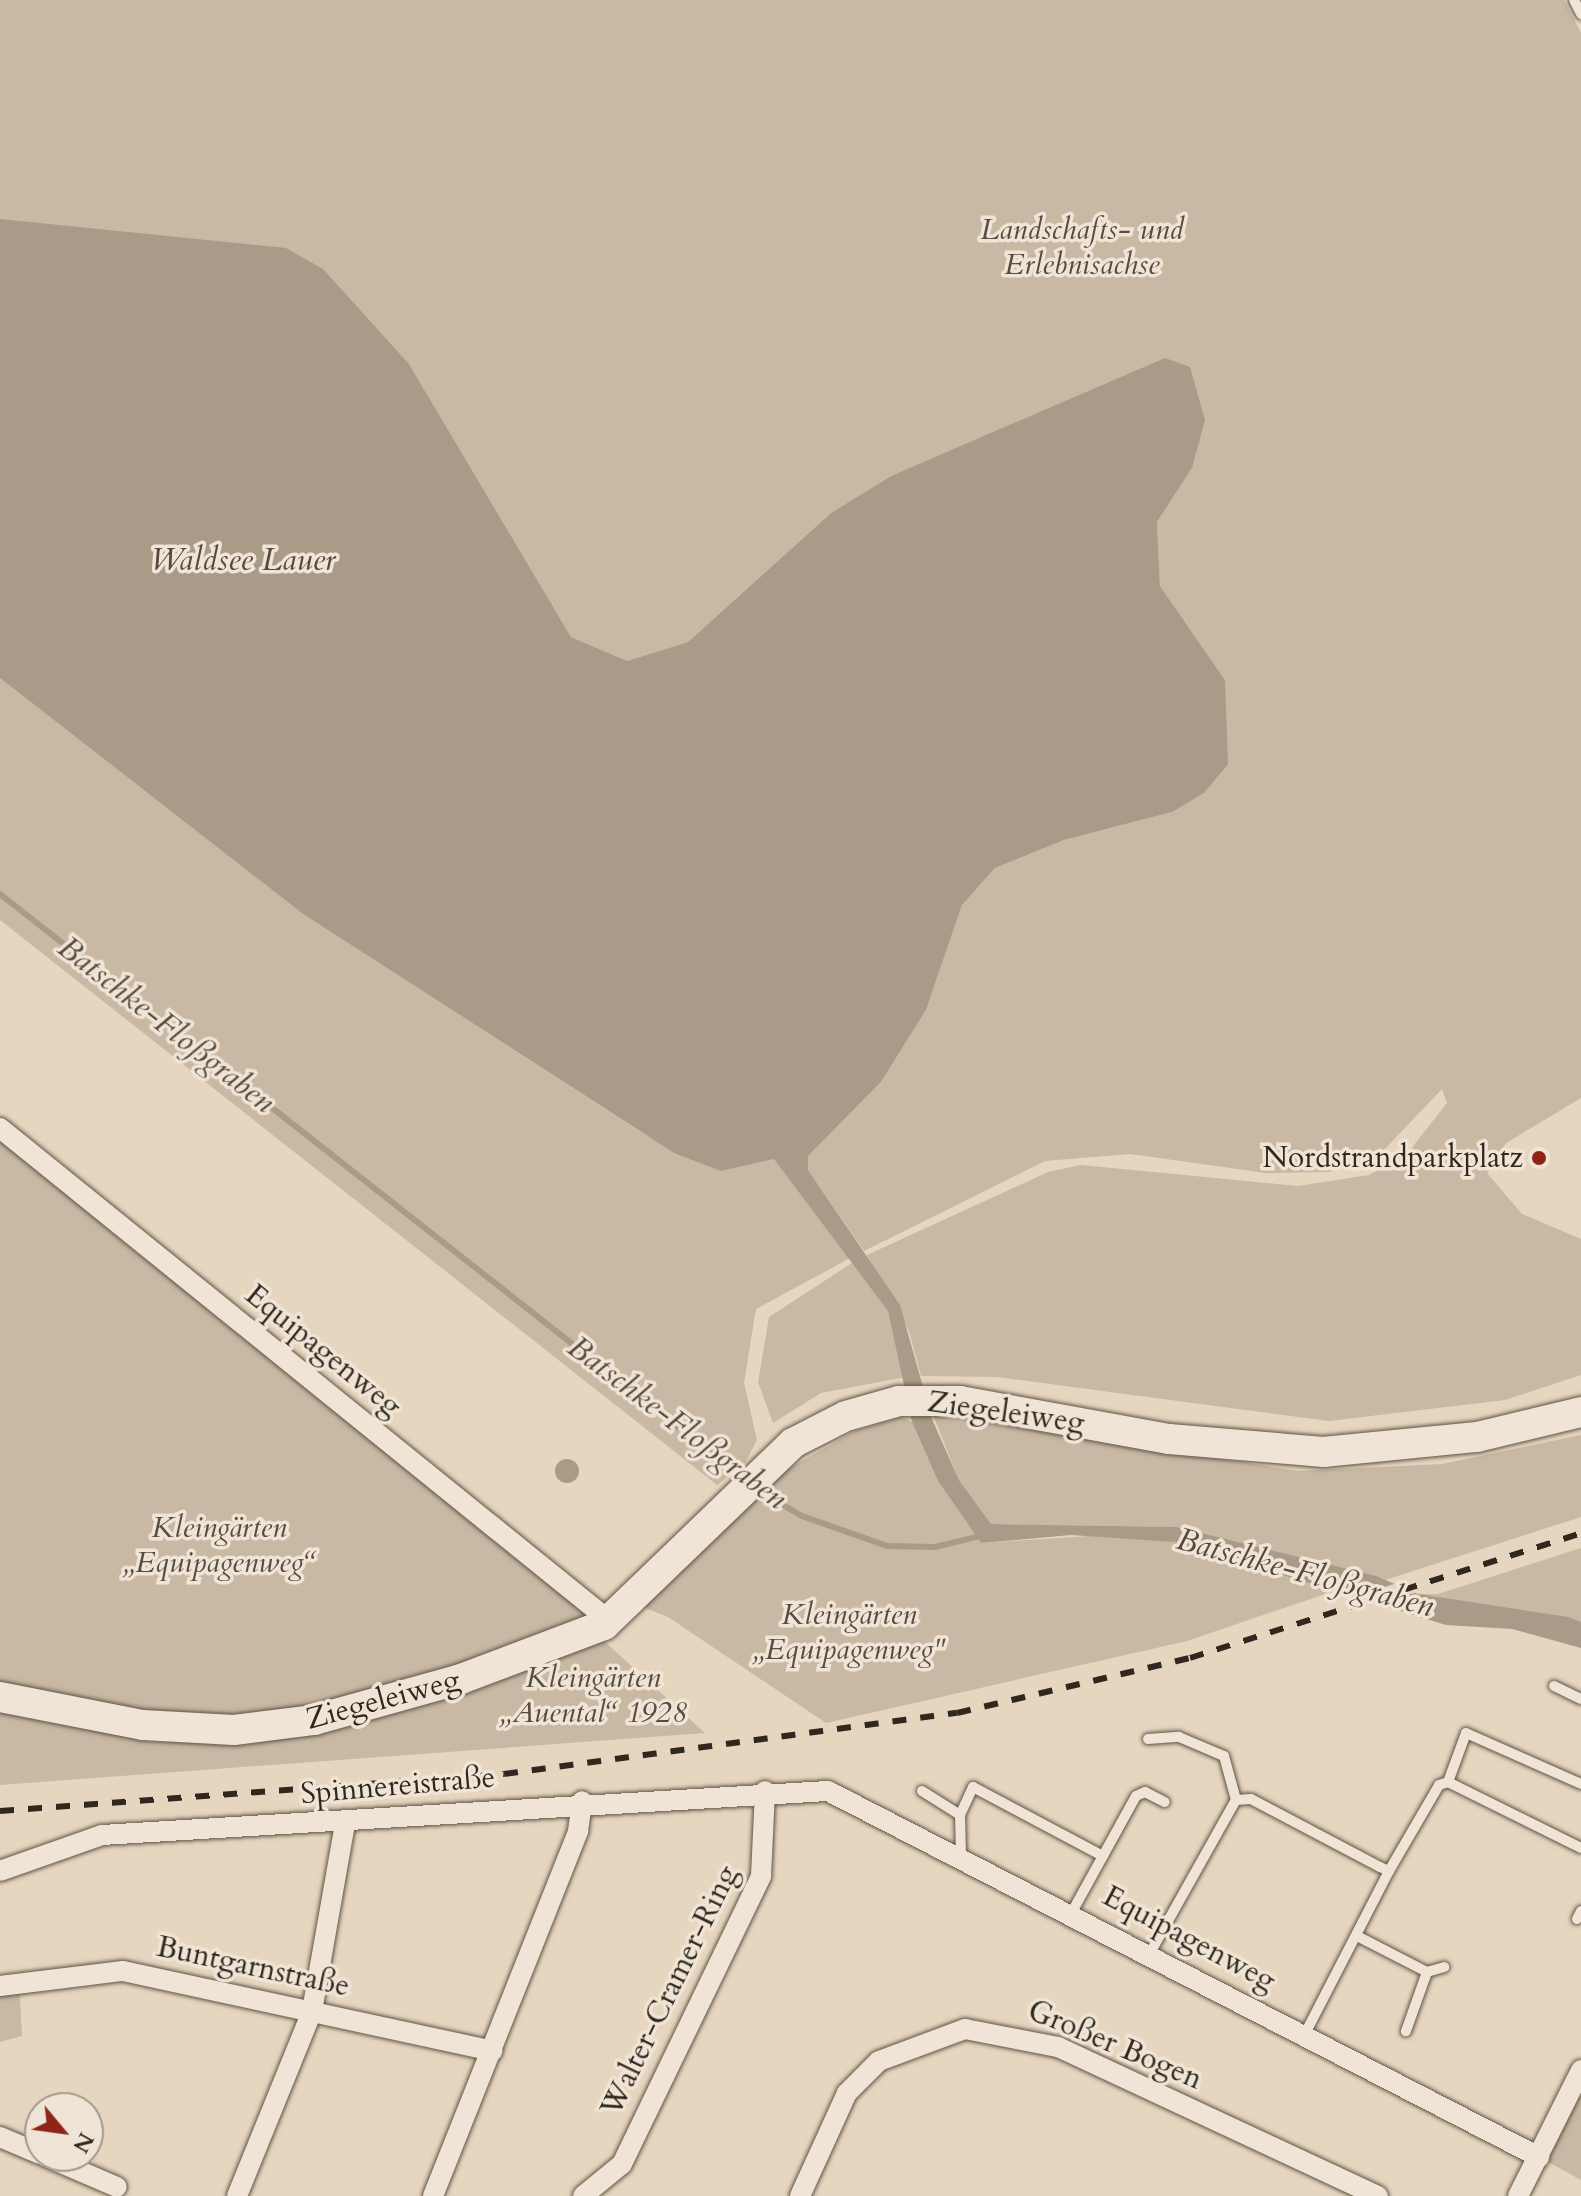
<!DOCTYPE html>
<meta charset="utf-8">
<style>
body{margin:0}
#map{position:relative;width:1581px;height:2196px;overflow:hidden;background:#e7d6bf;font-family:Cardo,serif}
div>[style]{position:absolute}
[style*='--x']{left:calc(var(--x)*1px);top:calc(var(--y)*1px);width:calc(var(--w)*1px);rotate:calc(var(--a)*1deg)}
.green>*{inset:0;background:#c8b8a4}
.water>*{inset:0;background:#a99b88}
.round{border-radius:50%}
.pier>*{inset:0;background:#e7d6bf}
.stream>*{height:6px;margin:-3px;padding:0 3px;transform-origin:3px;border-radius:3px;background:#a99b88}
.roads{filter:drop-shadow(0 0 2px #5e5446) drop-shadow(0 0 2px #5e5446)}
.lane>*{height:10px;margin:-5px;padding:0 5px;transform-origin:5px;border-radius:5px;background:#efe4d5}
.street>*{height:20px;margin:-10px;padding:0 10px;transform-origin:10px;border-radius:10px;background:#efe4d5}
.secondary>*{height:30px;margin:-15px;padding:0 15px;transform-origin:15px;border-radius:15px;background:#efe4d5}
.rail>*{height:6px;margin-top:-3px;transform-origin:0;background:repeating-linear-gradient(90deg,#30281e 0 14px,transparent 0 28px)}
.dots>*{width:22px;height:22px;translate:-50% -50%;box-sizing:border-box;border:4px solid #efe4d5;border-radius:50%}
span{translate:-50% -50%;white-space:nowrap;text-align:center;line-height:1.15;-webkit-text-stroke:7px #efe4d5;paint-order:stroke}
.park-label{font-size:30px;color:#564c40;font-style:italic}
.poi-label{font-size:30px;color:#30281e}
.right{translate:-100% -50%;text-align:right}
.street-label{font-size:30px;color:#30281e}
.water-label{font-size:32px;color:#544a3e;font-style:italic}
.north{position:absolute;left:24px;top:2092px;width:80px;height:80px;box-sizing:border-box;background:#efe4d5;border:2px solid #a3998c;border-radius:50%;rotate:119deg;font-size:22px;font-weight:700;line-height:32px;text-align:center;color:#30281e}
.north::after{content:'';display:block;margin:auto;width:28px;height:36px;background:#8f2418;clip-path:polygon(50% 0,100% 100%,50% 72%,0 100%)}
</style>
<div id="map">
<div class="green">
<div style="clip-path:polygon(0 0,1564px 0,1581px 33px,1581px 1098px,1506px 1143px,1487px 1173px,1522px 1214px,1581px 1239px,1581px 1375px,1505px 1400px,1329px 1421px,997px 1377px,921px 1376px,909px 1331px,867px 1255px,1048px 1172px,1081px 1165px,1298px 1186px,1369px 1175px,1407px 1154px,1447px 1103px,1442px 1089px,1382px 1152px,1329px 1172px,1266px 1173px,1130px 1154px,1045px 1161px,864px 1251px,808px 1170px,808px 1156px,881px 1082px,926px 1010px,962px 905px,995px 868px,1064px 840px,1172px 812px,1225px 680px,1160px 586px,1157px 522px,1192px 468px,1075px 401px,891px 476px,831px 513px,688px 642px,627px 661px,571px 637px,409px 364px,0 219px)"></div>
<div style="clip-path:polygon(0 678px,303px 914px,647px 1136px,721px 1171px,774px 1159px,795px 1181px,852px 1257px,756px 1309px,744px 1383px,757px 1440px,745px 1463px,717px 1485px,0 920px)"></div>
<div style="clip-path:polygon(0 1128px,604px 1625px,274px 1728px,0 1697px)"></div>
<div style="clip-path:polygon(855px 1261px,888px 1311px,906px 1377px,821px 1393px,773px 1423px,758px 1382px,769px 1317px)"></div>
<div style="clip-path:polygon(933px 1415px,1299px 1471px,1442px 1464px,1581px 1435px,1581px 1517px,1385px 1580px,1177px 1527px,991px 1524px,959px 1480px)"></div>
<div style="clip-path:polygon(901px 1417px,912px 1422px,938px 1481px,981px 1543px,1119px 1534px,1175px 1542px,1340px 1589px,1187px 1641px,826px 1723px,668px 1617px,643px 1607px,765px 1482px,855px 1431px)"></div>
<div style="clip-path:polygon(1581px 1548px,1581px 1622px,1417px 1594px,1438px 1594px)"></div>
<div style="clip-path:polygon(604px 1641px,705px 1733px,0 1785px,0 1709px,156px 1742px,314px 1734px)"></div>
<div style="clip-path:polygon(19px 1981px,22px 2036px,0 2042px,0 1986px)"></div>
<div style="clip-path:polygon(1581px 2070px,1581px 2180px,1539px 2157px)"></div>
</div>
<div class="water">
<div style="clip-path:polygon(0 219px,286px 248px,323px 269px,409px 364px,571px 637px,627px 661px,688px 642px,831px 513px,891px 476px,1165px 358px,1190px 367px,1205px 420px,1192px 468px,1157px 522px,1160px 586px,1225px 680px,1228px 764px,1204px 793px,1172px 812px,1064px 840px,995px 868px,962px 905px,926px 1010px,881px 1082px,808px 1156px,808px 1170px,900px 1305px,932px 1419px,959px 1480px,991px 1524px,1177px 1527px,1376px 1576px,1418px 1594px,1568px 1617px,1581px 1622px,1581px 1648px,1512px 1629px,1446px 1625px,1175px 1542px,1071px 1535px,981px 1543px,938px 1481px,912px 1422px,888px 1311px,774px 1159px,721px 1171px,674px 1153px,303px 914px,0 678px)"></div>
<div class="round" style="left:555px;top:1459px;width:24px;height:24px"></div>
</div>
<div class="pier">
<div style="clip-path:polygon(1400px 1582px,1420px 1591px,1371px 1607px,1351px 1598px)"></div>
</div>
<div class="stream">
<div style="--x:0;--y:894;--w:945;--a:38.17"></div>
<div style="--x:757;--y:1490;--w:52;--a:30"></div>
<div style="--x:802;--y:1516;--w:90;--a:19.4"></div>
<div style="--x:887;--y:1546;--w:48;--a:1.2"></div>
<div style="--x:935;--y:1547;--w:46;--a:-13.7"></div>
</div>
<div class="roads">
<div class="lane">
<div style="--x:1574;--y:0;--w:16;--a:63"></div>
<div style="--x:1554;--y:1686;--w:30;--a:26"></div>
<div style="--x:1148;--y:1739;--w:31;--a:-4"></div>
<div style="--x:1179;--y:1737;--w:49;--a:22.9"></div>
<div style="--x:1224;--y:1756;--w:46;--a:74.7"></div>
<div style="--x:1448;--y:1782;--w:52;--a:-69.8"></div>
<div style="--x:1466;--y:1733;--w:126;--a:23.9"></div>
<div style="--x:922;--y:1791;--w:45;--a:32.3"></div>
<div style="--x:961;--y:1855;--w:40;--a:-91.4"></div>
<div style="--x:960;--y:1815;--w:31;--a:-65"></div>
<div style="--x:973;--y:1787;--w:147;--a:28"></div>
<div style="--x:1389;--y:1871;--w:99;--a:-59.8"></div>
<div style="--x:1439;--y:1785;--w:9;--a:-18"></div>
<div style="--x:1448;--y:1782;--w:148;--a:26.4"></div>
<div style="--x:1072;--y:1912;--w:132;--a:-61.1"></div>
<div style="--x:1136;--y:1796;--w:10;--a:-24"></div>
<div style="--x:1145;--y:1792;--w:22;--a:27"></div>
<div style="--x:1577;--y:1919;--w:9;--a:-63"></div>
<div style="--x:1357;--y:1936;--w:79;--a:27.2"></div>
<div style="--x:1427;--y:1972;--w:63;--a:109.6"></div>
<div style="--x:1150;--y:1953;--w:176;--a:-60.7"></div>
<div style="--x:1236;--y:1800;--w:15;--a:-4"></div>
<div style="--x:1251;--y:1799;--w:146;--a:27.8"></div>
<div style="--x:1380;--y:1867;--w:10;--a:24"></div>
<div style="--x:1389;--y:1871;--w:183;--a:117.3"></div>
<div style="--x:1427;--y:1972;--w:18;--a:-16"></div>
</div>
<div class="street">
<div style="--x:0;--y:1128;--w:773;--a:38.96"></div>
<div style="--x:601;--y:1614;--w:11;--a:75"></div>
<div style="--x:0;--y:1871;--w:108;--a:-19.4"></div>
<div style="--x:102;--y:1835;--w:727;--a:-3.47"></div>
<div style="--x:828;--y:1791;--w:800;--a:27.24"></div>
<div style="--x:0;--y:1986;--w:124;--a:-7"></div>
<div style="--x:123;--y:1971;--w:378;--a:12.2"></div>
<div style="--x:0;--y:2137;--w:43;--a:23"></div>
<div style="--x:45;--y:2156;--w:78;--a:23.3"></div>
<div style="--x:237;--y:2196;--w:200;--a:-67.9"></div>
<div style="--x:312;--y:2011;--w:190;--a:-80"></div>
<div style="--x:433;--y:2196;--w:393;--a:-68.3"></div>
<div style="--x:578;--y:1831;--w:30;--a:-82"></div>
<div style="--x:583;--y:2196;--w:50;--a:-39.4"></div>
<div style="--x:622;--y:2164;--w:320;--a:-64.2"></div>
<div style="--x:761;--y:1876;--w:85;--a:-87.3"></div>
<div style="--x:800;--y:2196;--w:113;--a:-65.5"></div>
<div style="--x:847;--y:2093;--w:45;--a:-45"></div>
<div style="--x:879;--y:2061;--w:92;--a:-20.4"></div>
<div style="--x:965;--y:2029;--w:95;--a:11"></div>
<div style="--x:1058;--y:2047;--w:353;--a:25"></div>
<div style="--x:1518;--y:2196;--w:141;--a:-63.4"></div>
</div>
<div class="secondary">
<div style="--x:0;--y:1697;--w:146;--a:11.1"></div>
<div style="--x:143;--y:1725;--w:91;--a:3.1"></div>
<div style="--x:234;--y:1730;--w:81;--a:-7.1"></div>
<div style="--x:314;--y:1720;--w:153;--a:-15.6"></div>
<div style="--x:461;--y:1679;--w:153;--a:-20.7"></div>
<div style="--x:604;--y:1625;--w:262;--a:-43.9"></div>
<div style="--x:793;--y:1443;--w:59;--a:-27"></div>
<div style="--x:846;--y:1416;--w:55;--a:-15.8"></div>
<div style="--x:899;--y:1401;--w:61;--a:0"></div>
<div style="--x:960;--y:1401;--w:212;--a:10.3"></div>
<div style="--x:1169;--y:1439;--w:155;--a:4.8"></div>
<div style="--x:1323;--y:1452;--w:155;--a:-5.6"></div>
<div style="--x:1477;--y:1437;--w:107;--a:-13.5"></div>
</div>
</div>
<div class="rail">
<div style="--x:0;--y:1811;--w:505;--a:-4.2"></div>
<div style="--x:504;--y:1774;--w:457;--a:-7.7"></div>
<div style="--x:957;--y:1713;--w:239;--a:-13.3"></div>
<div style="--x:1190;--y:1658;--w:410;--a:-17.7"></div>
</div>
<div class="dots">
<div style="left:1539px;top:1158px;background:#8f2418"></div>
</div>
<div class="park-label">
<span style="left:1082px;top:247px">Landschafts- und<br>Erlebnisachse</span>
<span style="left:219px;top:1545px">Kleingärten<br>„Equipagenweg“</span>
<span style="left:849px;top:1632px">Kleingärten<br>„Equipagenweg"</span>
<span style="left:593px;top:1695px">Kleingärten<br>„Auental“ 1928</span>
</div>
<div class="poi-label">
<span class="right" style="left:1523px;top:1158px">Nordstrandparkplatz</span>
</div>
<div class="street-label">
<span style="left:323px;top:1351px;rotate:39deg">Equipagenweg</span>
<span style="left:1006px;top:1413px;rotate:8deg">Ziegeleiweg</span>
<span style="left:383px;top:1700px;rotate:-15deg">Ziegeleiweg</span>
<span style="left:398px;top:1786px;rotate:-5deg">Spinnereistraße</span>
<span style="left:1189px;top:1939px;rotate:28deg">Equipagenweg</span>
<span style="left:253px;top:1967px;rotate:12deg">Buntgarnstraße</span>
<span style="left:670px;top:1991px;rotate:-64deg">Walter-Cramer-Ring</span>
<span style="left:1115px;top:2045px;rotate:23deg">Großer Bogen</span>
</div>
<div class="water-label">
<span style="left:243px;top:560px">Waldsee Lauer</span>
<span style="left:166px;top:1025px;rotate:38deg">Batschke‐Floßgraben</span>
<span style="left:677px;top:1423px;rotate:37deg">Batschke‐Floßgraben</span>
<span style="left:1305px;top:1573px;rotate:15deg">Batschke‐Floßgraben</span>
</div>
<div class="north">N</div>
</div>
